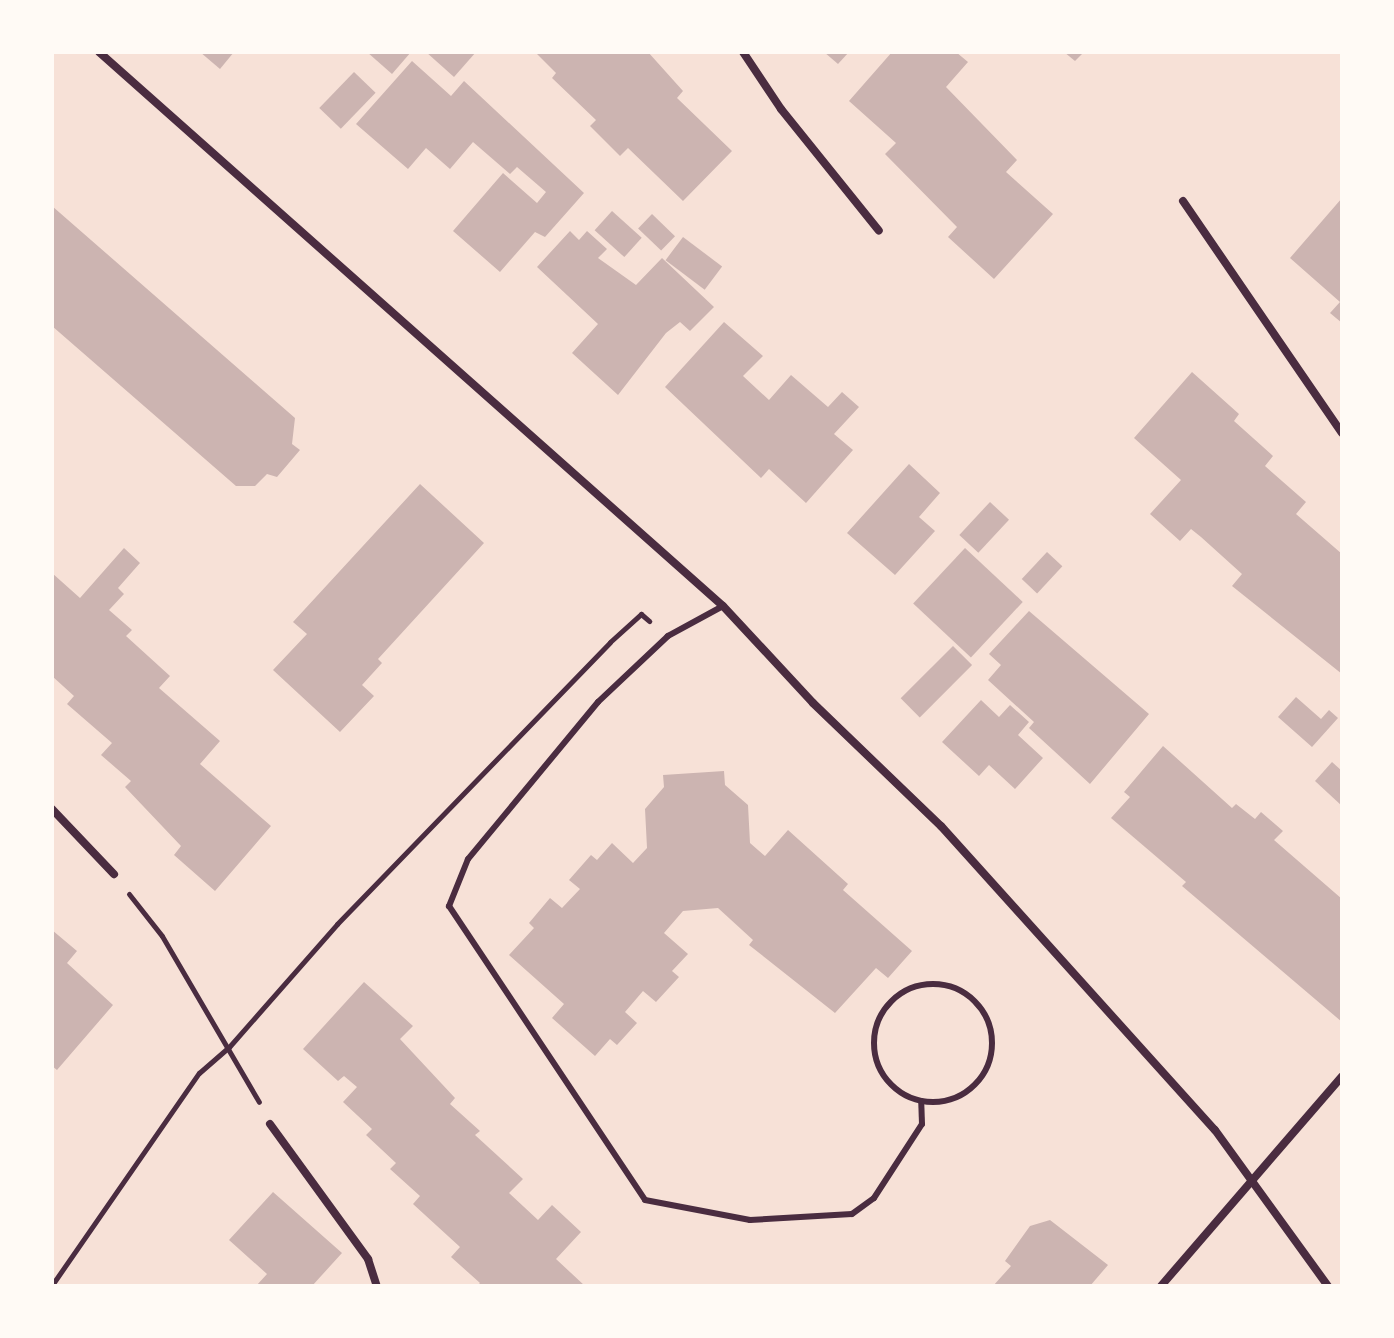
<!DOCTYPE html>
<style>
body{margin:0}
#map{position:relative;width:1394px;height:1338px;overflow:hidden;background:#f7e1d7;font-family:Inter,sans-serif}
div>[style]{position:absolute}
[style*='--x']{left:calc(var(--x)*1px);top:calc(var(--y)*1px);width:calc(var(--w)*1px);rotate:calc(var(--a)*1deg)}
.building>*{inset:0;background:#ccb4b1;transform-origin:0 0}
.path>*{height:5px;margin:-2.5px;padding:0 2.5px;transform-origin:2.5px;border-radius:2.5px;background:#4a2c40}
.service>*{height:6px;margin:-3px;padding:0 3px;transform-origin:3px;border-radius:3px;background:#4a2c40}
.service>.ring{margin:-3px;padding:0;box-sizing:content-box;background:none;border:6px solid #4a2c40;border-radius:50%}
.minor>*{height:8px;margin:-4px;padding:0 4px;transform-origin:4px;border-radius:4px;background:#4a2c40}
span{translate:-50% -50%;white-space:nowrap;text-align:center;line-height:1.15;-webkit-text-stroke:6px #fffaf5;paint-order:stroke}
.frame{position:absolute;inset:0;border:54px solid #fffaf5;pointer-events:none}
</style>
<div id="map">
<div class="building">
<div style="clip-path:polygon(200px 52px,234px 52px,220px 69px)"></div>
<div style="clip-path:polygon(367px 52px,411px 52px,392px 74px)"></div>
<div style="clip-path:polygon(426px 52px,476px 52px,454px 77px)"></div>
<div style="clip-path:polygon(535px 52px,648px 52px,683px 91px,677px 98px,732px 151px,683px 201px,628px 148px,620px 156px,590px 126px,596px 120px,552px 78px,556px 73px)"></div>
<div style="clip-path:polygon(824px 52px,849px 52px,838px 64px)"></div>
<div style="clip-path:polygon(892px 52px,956px 52px,968px 62px,946px 87px,1017px 160px,1006px 172px,1053px 214px,994px 279px,948px 237px,957px 227px,885px 154px,896px 143px,849px 101px)"></div>
<div style="clip-path:polygon(1064px 52px,1084px 52px,1075px 61px)"></div>
<div style="clip-path:polygon(412px 61px,451px 96px,464px 81px,584px 193px,545px 237px,535px 232px,500px 272px,453px 231px,503px 173px,537px 203px,546px 192px,517px 167px,510px 174px,473px 142px,450px 169px,426px 148px,408px 169px,356px 124px)"></div>
<div style="left:354px;top:72px;width:30px;height:50px;rotate:44deg"></div>
<div style="clip-path:polygon(1342px 198px,1342px 323px,1330px 313px,1340px 302px,1290px 258px)"></div>
<div style="clip-path:polygon(52px 206px,295px 418px,292px 444px,300px 450px,277px 477px,267px 474px,255px 486px,236px 486px,52px 326px)"></div>
<div style="left:612px;top:211px;width:40px;height:26px;rotate:42deg"></div>
<div style="left:652px;top:214px;width:32px;height:20px;rotate:44deg"></div>
<div style="clip-path:polygon(570px 231px,579px 240px,587px 231px,607px 249px,598px 258px,636px 285px,662px 258px,714px 307px,690px 331px,680px 322px,666px 333px,618px 395px,572px 353px,598px 324px,537px 267px)"></div>
<div style="left:683px;top:237px;width:49px;height:29px;rotate:37deg"></div>
<div style="clip-path:polygon(724px 322px,763px 356px,743px 376px,769px 400px,791px 375px,828px 407px,842px 392px,859px 407px,834px 434px,853px 450px,806px 503px,769px 469px,761px 478px,665px 387px)"></div>
<div style="clip-path:polygon(1192px 372px,1239px 414px,1234px 421px,1273px 456px,1265px 466px,1306px 502px,1296px 514px,1342px 554px,1342px 674px,1232px 586px,1242px 574px,1201px 537px,1191px 529px,1180px 541px,1150px 514px,1181px 480px,1134px 438px)"></div>
<div style="clip-path:polygon(909px 464px,940px 493px,919px 517px,935px 531px,895px 575px,847px 533px)"></div>
<div style="clip-path:polygon(420px 484px,484px 543px,378px 659px,382px 663px,362px 685px,374px 696px,340px 732px,273px 670px,307px 634px,293px 622px)"></div>
<div style="left:990px;top:502px;width:26px;height:45px;rotate:43deg"></div>
<div style="clip-path:polygon(124px 548px,140px 563px,118px 588px,124px 594px,109px 610px,132px 630px,126px 636px,170px 676px,159px 688px,220px 741px,200px 764px,271px 826px,215px 891px,174px 855px,181px 846px,125px 787px,131px 781px,101px 755px,112px 743px,67px 704px,74px 696px,52px 676px,52px 573px,80px 598px)"></div>
<div style="left:965px;top:548px;width:79px;height:76px;rotate:43deg"></div>
<div style="left:1047px;top:552px;width:21px;height:37px;rotate:43deg"></div>
<div style="clip-path:polygon(1029px 611px,1149px 714px,1090px 784px,1029px 728px,1034px 722px,988px 680px,1001px 665px,989px 654px)"></div>
<div style="left:953px;top:646px;width:27px;height:74px;rotate:45deg"></div>
<div style="clip-path:polygon(1296px 697px,1321px 719px,1329px 710px,1338px 718px,1312px 747px,1278px 717px)"></div>
<div style="clip-path:polygon(981px 700px,999px 717px,1010px 705px,1029px 722px,1018px 735px,1043px 758px,1015px 789px,989px 765px,979px 776px,942px 742px)"></div>
<div style="clip-path:polygon(1163px 746px,1232px 808px,1236px 804px,1255px 819px,1261px 812px,1283px 831px,1274px 840px,1342px 899px,1342px 1022px,1182px 886px,1186px 882px,1111px 818px,1130px 797px,1124px 792px)"></div>
<div style="clip-path:polygon(1332px 762px,1342px 771px,1342px 806px,1315px 781px)"></div>
<div style="clip-path:polygon(724px 771px,725px 785px,748px 805px,750px 843px,765px 856px,788px 830px,848px 884px,843px 890px,912px 951px,888px 978px,876px 968px,835px 1013px,749px 945px,753px 940px,718px 908px,683px 911px,664px 933px,688px 954px,672px 971px,679px 977px,656px 1002px,643px 991px,625px 1012px,637px 1023px,617px 1045px,610px 1039px,595px 1056px,552px 1018px,564px 1004px,509px 955px,534px 928px,529px 923px,550px 898px,562px 908px,580px 889px,569px 880px,591px 855px,597px 860px,612px 843px,633px 863px,647px 848px,645px 809px,664px 787px,663px 775px)"></div>
<div style="clip-path:polygon(52px 930px,77px 951px,67px 963px,113px 1005px,57px 1070px,52px 1066px)"></div>
<div style="clip-path:polygon(364px 982px,413px 1026px,400px 1039px,455px 1098px,450px 1104px,480px 1131px,475px 1135px,523px 1179px,509px 1193px,538px 1220px,552px 1205px,581px 1232px,556px 1259px,585px 1286px,477px 1286px,480px 1283px,451px 1257px,460px 1247px,413px 1204px,420px 1196px,390px 1169px,396px 1163px,366px 1135px,372px 1129px,343px 1102px,357px 1087px,344px 1076px,338px 1081px,303px 1049px)"></div>
<div style="clip-path:polygon(273px 1192px,342px 1253px,312px 1286px,256px 1286px,267px 1274px,229px 1240px)"></div>
<div style="clip-path:polygon(1050px 1220px,1108px 1265px,1090px 1286px,993px 1286px,1011px 1266px,1005px 1261px,1030px 1226px)"></div>
</div>
<div class="path">
<div style="--x:129;--y:894;--w:53;--a:51.8"></div>
<div style="--x:162;--y:936;--w:192;--a:59.7"></div>
<div style="--x:52;--y:1285;--w:258;--a:-55.3"></div>
<div style="--x:199;--y:1073;--w:40;--a:-41"></div>
<div style="--x:229;--y:1047;--w:164;--a:-48.7"></div>
<div style="--x:337;--y:924;--w:392;--a:-45.9"></div>
<div style="--x:610;--y:642;--w:42;--a:-42.1"></div>
<div style="--x:641;--y:614;--w:11;--a:41"></div>
</div>
<div class="service">
<div style="--x:723;--y:606;--w:63;--a:151.4"></div>
<div style="--x:668;--y:636;--w:96;--a:136.7"></div>
<div style="--x:598;--y:702;--w:204;--a:129.6"></div>
<div style="--x:468;--y:859;--w:51;--a:112"></div>
<div style="--x:449;--y:906;--w:353;--a:56.3"></div>
<div style="--x:645;--y:1200;--w:107;--a:10.8"></div>
<div style="--x:750;--y:1220;--w:102;--a:-3.4"></div>
<div style="--x:852;--y:1214;--w:27;--a:-36"></div>
<div style="--x:874;--y:1198;--w:88;--a:-57"></div>
<div style="--x:922;--y:1124;--w:23;--a:-92"></div>
<div class="ring" style="left:874px;top:984px;width:112px;height:112px"></div>
</div>
<div class="minor">
<div style="--x:99;--y:52;--w:834;--a:41.6"></div>
<div style="--x:723;--y:606;--w:132;--a:47.1"></div>
<div style="--x:813;--y:703;--w:178;--a:43.9"></div>
<div style="--x:941;--y:826;--w:409;--a:48"></div>
<div style="--x:1215;--y:1130;--w:193;--a:54.1"></div>
<div style="--x:743;--y:52;--w:69;--a:56.3"></div>
<div style="--x:781;--y:109;--w:156;--a:51.2"></div>
<div style="--x:1183;--y:201;--w:281;--a:55.6"></div>
<div style="--x:52;--y:809;--w:90;--a:46.4"></div>
<div style="--x:270;--y:1124;--w:167;--a:54"></div>
<div style="--x:368;--y:1259;--w:28;--a:72"></div>
<div style="--x:1161;--y:1286;--w:277;--a:-49.2"></div>
</div>
<div class="frame"></div>
</div>
